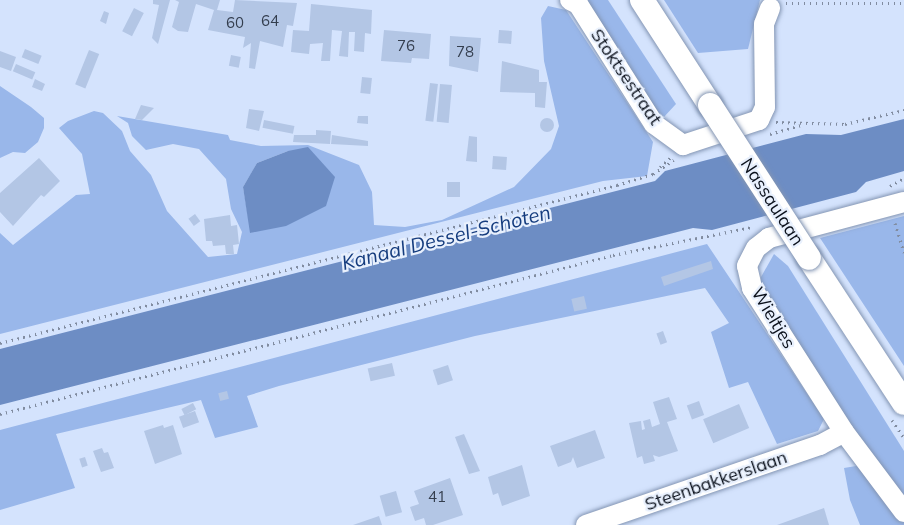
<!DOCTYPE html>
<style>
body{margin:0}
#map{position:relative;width:904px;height:525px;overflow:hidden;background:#d4e3fd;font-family:Mulish,sans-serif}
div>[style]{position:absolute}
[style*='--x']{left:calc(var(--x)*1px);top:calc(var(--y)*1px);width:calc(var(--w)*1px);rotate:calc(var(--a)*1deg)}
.green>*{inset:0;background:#99b7ea}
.water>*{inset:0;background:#6d8dc4}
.building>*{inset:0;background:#b3c6e5;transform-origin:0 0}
.round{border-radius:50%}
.path>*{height:3px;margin-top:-1.5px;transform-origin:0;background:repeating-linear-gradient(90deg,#818ca0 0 1.5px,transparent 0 6px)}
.roads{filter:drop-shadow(0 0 2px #8395b3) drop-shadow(0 0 2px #8395b3)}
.minor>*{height:20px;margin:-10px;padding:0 10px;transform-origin:10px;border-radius:10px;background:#fff}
.major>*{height:24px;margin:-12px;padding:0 12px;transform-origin:12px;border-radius:12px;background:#fff}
.bridges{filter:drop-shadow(0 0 2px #8395b3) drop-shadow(0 0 2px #8395b3)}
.major-bridge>*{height:24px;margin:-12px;padding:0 12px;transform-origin:12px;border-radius:12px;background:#fff}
span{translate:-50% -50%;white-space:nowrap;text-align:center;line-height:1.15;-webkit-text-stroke:4.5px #e8f0fd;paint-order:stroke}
.number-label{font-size:15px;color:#343e4e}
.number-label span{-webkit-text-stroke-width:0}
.street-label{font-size:18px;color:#0a101b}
.water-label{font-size:20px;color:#153c7e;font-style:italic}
</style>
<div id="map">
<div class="green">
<div style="clip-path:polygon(587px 0,608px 0,676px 104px,663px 118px,610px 48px)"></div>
<div style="clip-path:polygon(664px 0,760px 0,748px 49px,698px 53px)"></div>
<div style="clip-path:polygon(evenodd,548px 6px,566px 10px,653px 142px,647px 176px,603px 181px,0 334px,0 233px,13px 245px,76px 195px,90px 194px,82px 154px,59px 128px,68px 121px,94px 111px,103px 113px,122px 131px,130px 151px,151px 175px,167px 211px,208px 257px,237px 254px,242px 232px,231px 209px,226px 179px,199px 149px,173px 144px,146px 150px,132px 136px,128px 123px,117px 116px,228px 135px,230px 140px,261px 146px,308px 145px,359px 165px,372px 192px,374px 225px,405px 227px,442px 220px,514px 187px,551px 149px,559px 126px,544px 61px,541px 18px,548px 6px,288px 151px,251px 233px,243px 187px,257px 163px,288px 151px)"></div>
<div style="clip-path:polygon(0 86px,31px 107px,44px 118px,44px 128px,38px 142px,25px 153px,13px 152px,0 158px)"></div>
<div style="clip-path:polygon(904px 216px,904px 366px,820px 238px)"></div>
<div style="clip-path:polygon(707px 244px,824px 419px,818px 431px,777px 444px,748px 382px,729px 388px,711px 332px,729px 323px,705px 288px,475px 336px,279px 386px,247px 396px,258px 427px,215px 438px,201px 400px,56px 434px,75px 488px,0 510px,0 430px)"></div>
<div style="clip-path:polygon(774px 254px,788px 266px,904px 451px,904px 502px,761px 291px,761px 277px)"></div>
<div style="clip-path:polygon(862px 465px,904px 522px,904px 525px,860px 525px,850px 500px,844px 468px)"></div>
</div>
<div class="water">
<div style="clip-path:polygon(904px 119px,904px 171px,866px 182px,856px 192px,712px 230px,693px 228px,0 405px,0 349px,655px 181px,665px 171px,806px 134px,841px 135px)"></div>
<div style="clip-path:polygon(308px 147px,335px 177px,326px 206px,286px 226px,250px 233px,243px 187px,254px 168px,257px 163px,288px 151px)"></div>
</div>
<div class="building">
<div style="clip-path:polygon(153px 0,170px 0,158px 44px,152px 38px,159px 5px,153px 4px)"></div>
<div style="clip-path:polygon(175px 0,220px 0,217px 10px,233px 12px,235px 0,297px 3px,293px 26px,287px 25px,283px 47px,260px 41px,255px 69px,249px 68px,251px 43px,243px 48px,245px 37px,208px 30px,214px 10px,196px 4px,188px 32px,178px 31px,172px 27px,179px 2px)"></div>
<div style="clip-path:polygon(311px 4px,372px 10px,371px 34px,365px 33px,364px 52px,354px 51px,355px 32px,349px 32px,348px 57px,339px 56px,342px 31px,332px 30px,330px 61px,321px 61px,323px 43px,310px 44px,309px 54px,291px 52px,293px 30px,309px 31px)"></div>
<div style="left:134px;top:8px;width:11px;height:26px;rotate:27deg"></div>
<div style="clip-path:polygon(104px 11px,109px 13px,106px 24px,100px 21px)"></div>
<div style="clip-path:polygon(384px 30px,431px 34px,429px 59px,412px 58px,411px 63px,381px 61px)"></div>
<div style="left:499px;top:30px;width:13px;height:13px;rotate:4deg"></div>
<div style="clip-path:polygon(450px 36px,481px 38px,478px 72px,449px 66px)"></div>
<div style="left:25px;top:49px;width:18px;height:9px;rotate:22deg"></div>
<div style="left:89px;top:50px;width:11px;height:37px;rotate:22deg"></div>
<div style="clip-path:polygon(0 51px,16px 57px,11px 71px,0 67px)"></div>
<div style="left:231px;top:55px;width:10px;height:11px;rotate:11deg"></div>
<div style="clip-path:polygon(502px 61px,539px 70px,539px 82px,547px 82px,545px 108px,535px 107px,535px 93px,500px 92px)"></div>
<div style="left:16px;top:64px;width:21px;height:8px;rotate:23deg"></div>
<div style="left:362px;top:77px;width:10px;height:16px;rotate:6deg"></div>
<div style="clip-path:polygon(35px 79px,45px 84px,42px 91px,32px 87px)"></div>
<div style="left:430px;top:83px;width:8px;height:38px;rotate:7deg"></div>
<div style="left:440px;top:84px;width:12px;height:38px;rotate:5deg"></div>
<div style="clip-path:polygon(141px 105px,154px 108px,142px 120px,135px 119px)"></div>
<div style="clip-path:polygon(249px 109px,264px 111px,259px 131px,246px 128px)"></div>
<div style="clip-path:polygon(358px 116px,368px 116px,368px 124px,357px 123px)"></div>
<div class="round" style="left:540px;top:118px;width:14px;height:14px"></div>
<div style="left:264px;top:120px;width:31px;height:8px;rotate:11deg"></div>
<div style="clip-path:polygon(316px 130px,331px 131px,330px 144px,293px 142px,294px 135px,316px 135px)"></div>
<div style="clip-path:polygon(332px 135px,368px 141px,368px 146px,331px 144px)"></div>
<div style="clip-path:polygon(469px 136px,477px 137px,477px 162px,466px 161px)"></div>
<div style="left:493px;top:156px;width:14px;height:13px;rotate:4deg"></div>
<div style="clip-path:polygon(39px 158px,60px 181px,44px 197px,41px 195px,13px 226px,0 212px,0 193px)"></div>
<div style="left:447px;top:182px;width:13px;height:15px"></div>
<div style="left:195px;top:214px;width:9px;height:8px;rotate:54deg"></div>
<div style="clip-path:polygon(230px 215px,231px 226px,237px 225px,239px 244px,233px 245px,234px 254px,226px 254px,225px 245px,213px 246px,212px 241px,206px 241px,204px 219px)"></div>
<div style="clip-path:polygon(711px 261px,713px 269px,664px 286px,661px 277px)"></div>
<div style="left:584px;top:296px;width:13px;height:13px;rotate:77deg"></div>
<div style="left:663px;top:331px;width:12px;height:7px;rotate:70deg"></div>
<div style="left:392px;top:363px;width:13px;height:25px;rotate:77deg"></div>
<div style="left:448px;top:365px;width:16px;height:16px;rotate:72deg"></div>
<div style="left:227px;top:391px;width:8px;height:9px;rotate:76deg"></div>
<div style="clip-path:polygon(669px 397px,677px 419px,667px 422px,678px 451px,659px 457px,653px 455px,655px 461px,644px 464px,642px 456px,637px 458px,629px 423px,641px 421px,642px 430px,645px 429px,643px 421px,650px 419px,652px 427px,660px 424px,653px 402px)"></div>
<div style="left:699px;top:401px;width:15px;height:13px;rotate:70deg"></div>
<div style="left:193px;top:403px;width:7px;height:13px;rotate:63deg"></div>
<div style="left:739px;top:404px;width:26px;height:39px;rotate:67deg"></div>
<div style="left:195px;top:411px;width:12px;height:17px;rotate:70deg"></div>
<div style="clip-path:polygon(163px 425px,164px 428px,173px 425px,182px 454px,155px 464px,144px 431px)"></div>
<div style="clip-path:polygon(595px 430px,605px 458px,577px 468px,573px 457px,571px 462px,558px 467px,550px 446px)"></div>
<div style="clip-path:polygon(464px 434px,480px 471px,469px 474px,455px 437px)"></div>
<div style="clip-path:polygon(102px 448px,104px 453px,108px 452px,114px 468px,101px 472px,93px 451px)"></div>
<div style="left:85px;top:457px;width:9px;height:6px;rotate:72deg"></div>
<div style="clip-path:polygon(522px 465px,530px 496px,502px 506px,498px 493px,493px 495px,488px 477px)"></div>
<div style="clip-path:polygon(450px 478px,463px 515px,433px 525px,426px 525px,424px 518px,415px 521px,410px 507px,419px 504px,414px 491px)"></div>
<div style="left:396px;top:491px;width:22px;height:17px;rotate:74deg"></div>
<div style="clip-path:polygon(824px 508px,829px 525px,777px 525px)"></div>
<div style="clip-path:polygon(379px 516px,382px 525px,353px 525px)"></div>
</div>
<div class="path">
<div style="--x:786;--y:3;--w:118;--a:0"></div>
<div style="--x:776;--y:122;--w:69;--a:1.7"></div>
<div style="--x:845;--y:124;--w:61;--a:-13.3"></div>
<div style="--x:770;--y:134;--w:32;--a:-16"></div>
<div style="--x:660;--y:167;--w:15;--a:-42"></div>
<div style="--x:890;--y:186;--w:16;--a:-30"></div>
<div style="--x:895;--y:223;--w:31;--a:73"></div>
<div style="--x:0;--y:343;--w:637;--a:-14.36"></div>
<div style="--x:617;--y:185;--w:38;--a:-17"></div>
<div style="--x:653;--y:174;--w:25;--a:-34"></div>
<div style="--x:0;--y:414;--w:633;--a:-14.54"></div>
<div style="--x:613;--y:255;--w:142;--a:-11.4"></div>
<div style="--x:892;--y:420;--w:22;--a:56"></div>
</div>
<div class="roads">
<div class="minor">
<div style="--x:570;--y:0;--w:9;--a:27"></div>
<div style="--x:578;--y:4;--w:142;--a:57.7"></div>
<div style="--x:654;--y:124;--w:36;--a:36"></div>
<div style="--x:683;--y:145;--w:80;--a:-18.2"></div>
<div style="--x:759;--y:120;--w:14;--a:-65"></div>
<div style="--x:765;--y:107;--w:83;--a:-90.7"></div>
<div style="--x:764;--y:24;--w:17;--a:-69"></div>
<div style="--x:904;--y:202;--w:140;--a:165.1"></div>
<div style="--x:769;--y:238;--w:16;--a:142"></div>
<div style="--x:756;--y:248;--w:20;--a:117"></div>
<div style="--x:747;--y:266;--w:23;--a:77"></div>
<div style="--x:752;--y:288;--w:171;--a:57.4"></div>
<div style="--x:844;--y:432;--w:100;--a:53.1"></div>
<div style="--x:586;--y:525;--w:247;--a:-18.9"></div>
<div style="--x:820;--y:445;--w:27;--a:-28"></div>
</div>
<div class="major">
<div style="--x:642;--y:0;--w:125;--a:57.1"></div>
<div style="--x:809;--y:258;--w:173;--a:56.8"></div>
</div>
</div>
<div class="bridges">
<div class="major-bridge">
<div style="--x:710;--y:105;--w:182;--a:57.1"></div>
</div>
</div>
<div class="number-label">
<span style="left:270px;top:21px">64</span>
<span style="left:235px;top:23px">60</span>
<span style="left:406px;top:46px">76</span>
<span style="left:465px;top:52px">78</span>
<span style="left:437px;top:497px">41</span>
</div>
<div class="street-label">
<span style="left:626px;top:77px;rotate:56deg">Stoktsestraat</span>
<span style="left:772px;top:202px;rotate:57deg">Nassaulaan</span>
<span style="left:773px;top:318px;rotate:59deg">Wieltjes</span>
<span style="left:716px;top:481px;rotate:-19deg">Steenbakkerslaan</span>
</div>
<div class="water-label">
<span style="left:446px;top:237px;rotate:-14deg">Kanaal Dessel-Schoten</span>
</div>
</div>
